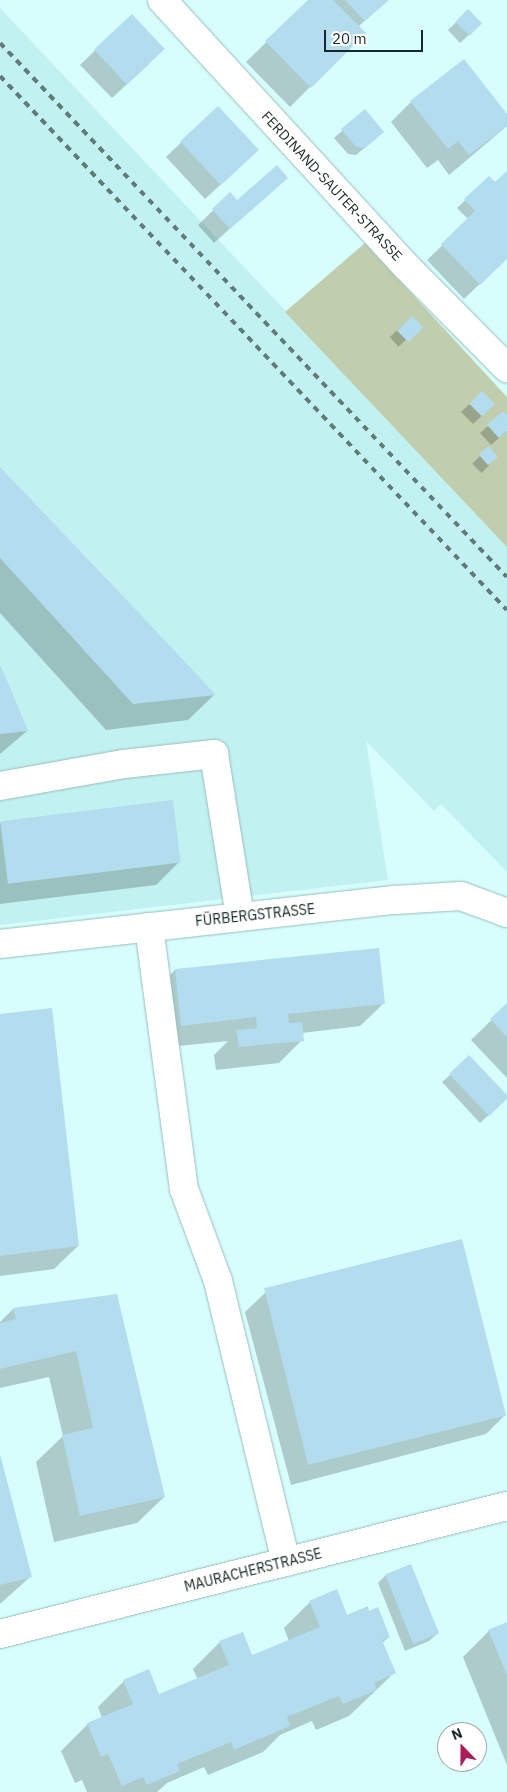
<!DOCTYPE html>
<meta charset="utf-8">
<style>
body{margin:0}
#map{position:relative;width:507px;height:1792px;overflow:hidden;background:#d7fefd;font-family:"IBM Plex Sans",sans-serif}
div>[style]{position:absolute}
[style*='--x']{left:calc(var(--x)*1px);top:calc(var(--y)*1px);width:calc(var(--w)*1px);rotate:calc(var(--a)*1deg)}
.built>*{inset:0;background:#c1f1f0}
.green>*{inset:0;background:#c0ceae}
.shadow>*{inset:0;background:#0003;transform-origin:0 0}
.building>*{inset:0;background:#b3dcef;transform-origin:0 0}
.roads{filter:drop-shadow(0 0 1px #98bdbc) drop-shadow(0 0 1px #98bdbc)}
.minor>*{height:28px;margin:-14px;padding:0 14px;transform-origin:14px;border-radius:14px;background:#fff}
.rail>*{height:4px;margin-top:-2px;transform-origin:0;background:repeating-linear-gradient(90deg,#627b7a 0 6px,transparent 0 12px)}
span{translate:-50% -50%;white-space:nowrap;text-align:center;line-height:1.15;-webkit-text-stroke:4px #fff;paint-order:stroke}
.street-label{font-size:14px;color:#182727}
.north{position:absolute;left:437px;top:1722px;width:50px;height:50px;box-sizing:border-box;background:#fff;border:1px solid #a3a9a9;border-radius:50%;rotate:338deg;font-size:14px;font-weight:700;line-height:20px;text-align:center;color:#182727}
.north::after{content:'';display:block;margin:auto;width:18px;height:22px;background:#ab1d59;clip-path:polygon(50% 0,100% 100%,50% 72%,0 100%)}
.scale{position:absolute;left:324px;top:30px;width:99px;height:22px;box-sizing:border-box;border:2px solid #182727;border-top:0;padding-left:6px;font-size:15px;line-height:18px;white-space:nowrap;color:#182727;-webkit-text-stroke:4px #fff;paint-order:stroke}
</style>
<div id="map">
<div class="built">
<div style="clip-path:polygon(0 8px,507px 546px,507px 872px,441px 804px,434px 811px,366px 741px,388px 880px,0 925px)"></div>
</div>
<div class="green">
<div style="clip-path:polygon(365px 243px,507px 397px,507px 547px,285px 312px)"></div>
</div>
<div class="shadow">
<div style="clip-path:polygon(309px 0,387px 0,358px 27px,364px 33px,290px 107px,246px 62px)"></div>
<div style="clip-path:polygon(468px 11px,473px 31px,460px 43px,448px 30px)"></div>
<div style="clip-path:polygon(132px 15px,149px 64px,112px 98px,80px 65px)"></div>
<div style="clip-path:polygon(411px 102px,507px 116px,507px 126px,449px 175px,438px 160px,427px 168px,391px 122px)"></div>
<div style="clip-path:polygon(217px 108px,242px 165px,205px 199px,166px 157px)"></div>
<div style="clip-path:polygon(365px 111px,374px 140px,356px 155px,348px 154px,334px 138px)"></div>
<div style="clip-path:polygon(507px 173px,507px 258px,464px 299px,427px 260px,473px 216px,467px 218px,457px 208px,489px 178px,491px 187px)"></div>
<div style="clip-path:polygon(286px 178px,214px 243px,198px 225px,230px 194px,237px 202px)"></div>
<div style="left:412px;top:317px;width:13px;height:30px;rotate:48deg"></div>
<div style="clip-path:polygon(482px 392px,486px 412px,473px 424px,461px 412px)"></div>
<div style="clip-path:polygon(507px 417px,507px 431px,491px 445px,480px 433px,488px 426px)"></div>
<div style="left:480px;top:456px;width:13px;height:11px;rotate:45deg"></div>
<div style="clip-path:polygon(0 469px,214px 695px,188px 720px,106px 730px,0 613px)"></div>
<div style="clip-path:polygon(0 668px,27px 731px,0 754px)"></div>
<div style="clip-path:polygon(0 823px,179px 862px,156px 885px,0 904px)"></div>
<div style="clip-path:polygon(175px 970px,384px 1003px,360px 1026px,302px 1033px,302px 1040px,279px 1063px,216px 1070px,214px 1055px,228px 1041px,158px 1048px,152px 994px)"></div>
<div style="clip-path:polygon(507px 1005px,507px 1078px,471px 1040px)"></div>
<div style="clip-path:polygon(0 1015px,78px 1246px,54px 1269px,0 1276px)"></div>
<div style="clip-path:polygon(450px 1075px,507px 1097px,507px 1098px,480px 1123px,442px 1082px)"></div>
<div style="clip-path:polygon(266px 1292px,506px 1414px,486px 1434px,291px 1485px,245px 1312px)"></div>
<div style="clip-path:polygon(116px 1295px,164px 1497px,137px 1523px,54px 1542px,36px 1462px,63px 1436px,49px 1377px,0 1388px,0 1322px,13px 1309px)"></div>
<div style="clip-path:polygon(0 1456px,30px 1577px,0 1604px)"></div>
<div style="clip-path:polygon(386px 1575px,437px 1634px,429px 1641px,405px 1651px,378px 1583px)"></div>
<div style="clip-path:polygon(310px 1602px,346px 1616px,369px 1612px,389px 1637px,382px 1643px,394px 1673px,349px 1716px,316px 1730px,312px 1721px,280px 1735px,263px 1752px,208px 1775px,204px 1767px,167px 1783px,157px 1792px,87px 1792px,82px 1780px,75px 1783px,61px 1751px,88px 1724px,102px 1718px,98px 1707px,124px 1681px,159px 1696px,198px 1680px,193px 1669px,219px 1643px,242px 1634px,252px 1657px,289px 1641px,284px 1628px)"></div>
<div style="clip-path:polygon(507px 1624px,507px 1765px,463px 1657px,489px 1631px)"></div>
</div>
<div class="building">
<div style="clip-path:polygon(308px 0,333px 0,366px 33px,311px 88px,265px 41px)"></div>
<div style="clip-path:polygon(345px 0,389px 0,365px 21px)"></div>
<div style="left:468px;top:9px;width:20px;height:18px;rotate:45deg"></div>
<div style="left:132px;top:14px;width:48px;height:52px;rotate:47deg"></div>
<div style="clip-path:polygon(464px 59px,507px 114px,507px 126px,469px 155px,458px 141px,448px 149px,410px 101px)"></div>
<div style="left:218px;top:106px;width:60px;height:52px;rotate:47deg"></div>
<div style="clip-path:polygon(365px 109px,384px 132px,365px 148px,356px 147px,341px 129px)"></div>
<div style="clip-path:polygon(277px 165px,288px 178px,230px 229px,212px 209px,230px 192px,237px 200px)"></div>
<div style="clip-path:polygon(507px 171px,507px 259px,480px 285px,441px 244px,475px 211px,464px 199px,489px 176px,495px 182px)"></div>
<div style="left:412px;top:316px;width:16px;height:21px;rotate:45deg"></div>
<div style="left:482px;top:391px;width:18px;height:18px;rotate:45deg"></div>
<div style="clip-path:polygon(503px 411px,507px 415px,507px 431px,499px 438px,487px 425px)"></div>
<div style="left:489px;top:446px;width:14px;height:13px;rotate:51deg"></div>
<div style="clip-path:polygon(0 467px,139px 613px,216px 695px,133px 704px,0 558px)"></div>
<div style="clip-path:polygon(0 665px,9px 685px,28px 731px,0 734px)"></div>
<div style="left:173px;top:800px;width:63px;height:174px;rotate:83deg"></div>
<div style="clip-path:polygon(379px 948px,385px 1004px,288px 1014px,289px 1023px,302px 1022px,304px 1041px,239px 1047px,236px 1030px,257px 1028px,256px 1017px,181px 1026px,175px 969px)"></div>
<div style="clip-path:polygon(507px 1003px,507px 1037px,490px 1019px)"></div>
<div style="clip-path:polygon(52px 1008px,79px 1246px,0 1256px,0 1014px)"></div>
<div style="clip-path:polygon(469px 1055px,507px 1095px,507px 1099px,489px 1116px,449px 1074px)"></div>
<div style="left:462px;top:1239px;width:182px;height:204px;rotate:76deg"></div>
<div style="clip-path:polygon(117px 1294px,165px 1497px,80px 1516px,62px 1435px,93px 1428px,76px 1351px,0 1369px,0 1323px,16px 1319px,13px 1308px)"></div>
<div style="clip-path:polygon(0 1454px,32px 1577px,0 1585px)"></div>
<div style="left:411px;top:1564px;width:75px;height:28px;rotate:68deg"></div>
<div style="clip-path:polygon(337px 1589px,347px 1615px,368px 1606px,369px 1611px,378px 1607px,390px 1637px,382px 1640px,396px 1673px,374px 1683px,377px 1690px,343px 1704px,339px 1696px,287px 1717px,290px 1726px,234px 1750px,231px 1742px,177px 1764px,180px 1771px,147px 1785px,143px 1777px,122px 1786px,108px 1754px,101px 1757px,87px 1723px,133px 1704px,123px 1680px,149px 1669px,159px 1694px,229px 1665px,219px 1641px,243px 1632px,252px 1655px,320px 1627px,309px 1601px)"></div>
<div style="clip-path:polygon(507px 1622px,507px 1675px,488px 1630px)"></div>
</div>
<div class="roads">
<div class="minor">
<div style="--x:162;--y:0;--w:361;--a:47.5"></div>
<div style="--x:406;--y:266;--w:144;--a:45.3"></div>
<div style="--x:0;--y:786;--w:126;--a:-10.1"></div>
<div style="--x:124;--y:764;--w:91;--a:-6.3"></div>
<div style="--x:214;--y:754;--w:165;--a:80.9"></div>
<div style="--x:149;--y:927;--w:264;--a:82.4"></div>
<div style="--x:184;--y:1189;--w:98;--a:69.7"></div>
<div style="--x:218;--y:1281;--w:289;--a:76.4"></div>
<div style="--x:0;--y:944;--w:396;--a:-6.4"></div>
<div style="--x:394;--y:900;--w:67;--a:-3.4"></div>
<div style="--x:461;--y:896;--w:49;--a:20.3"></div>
<div style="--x:0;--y:1634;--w:523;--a:-14.17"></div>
</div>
</div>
<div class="rail">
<div style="--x:0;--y:43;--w:736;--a:46.49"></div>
<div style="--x:0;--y:76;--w:736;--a:46.49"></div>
</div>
<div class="street-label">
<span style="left:332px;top:186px;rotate:47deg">FERDINAND-SAUTER-STRASSE</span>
<span style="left:255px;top:915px;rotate:-6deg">FÜRBERGSTRASSE</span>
<span style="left:253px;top:1570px;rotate:-14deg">MAURACHERSTRASSE</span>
</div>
<div class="north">N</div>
<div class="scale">20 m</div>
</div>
